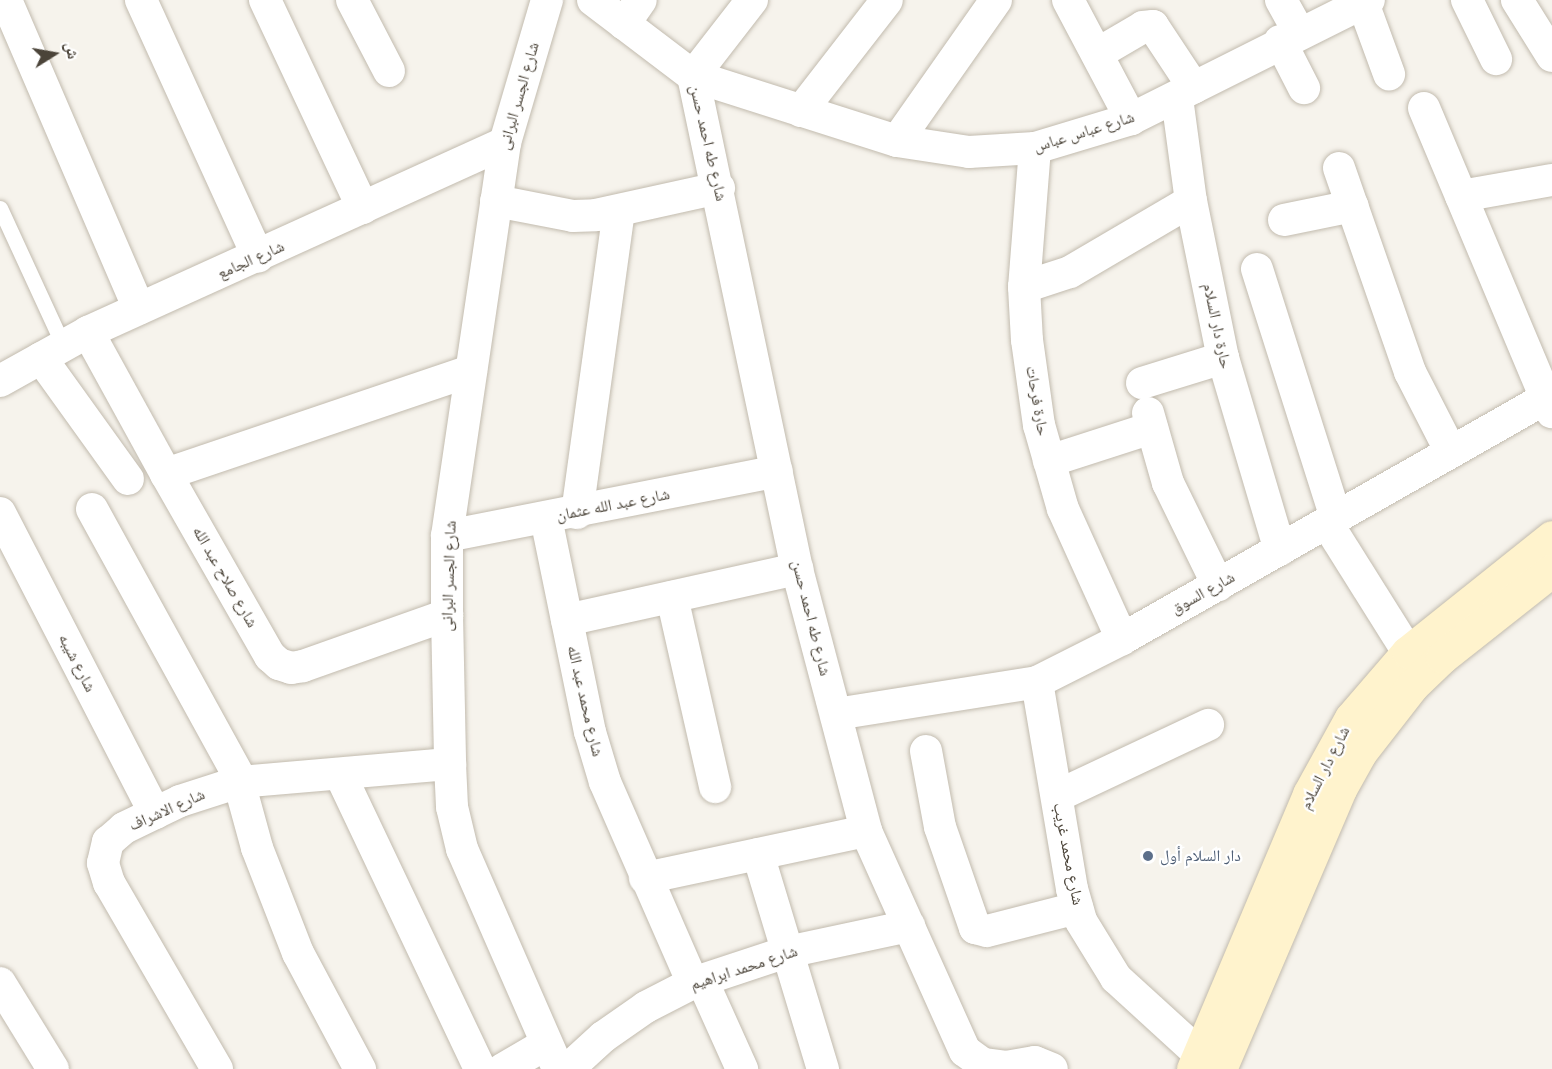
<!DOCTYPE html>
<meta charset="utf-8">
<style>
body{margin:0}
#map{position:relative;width:1552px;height:1069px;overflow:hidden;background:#f6f3ec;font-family:Raleway,"Noto Naskh Arabic",sans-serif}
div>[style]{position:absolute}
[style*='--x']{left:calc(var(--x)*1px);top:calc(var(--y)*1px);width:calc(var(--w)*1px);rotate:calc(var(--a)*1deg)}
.roads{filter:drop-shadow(0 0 2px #c2bbae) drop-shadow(0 0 2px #c2bbae)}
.lane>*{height:15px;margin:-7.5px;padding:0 7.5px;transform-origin:7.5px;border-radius:7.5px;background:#fff}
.street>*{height:32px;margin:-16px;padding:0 16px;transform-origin:16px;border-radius:16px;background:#fff}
.secondary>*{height:33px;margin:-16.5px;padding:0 16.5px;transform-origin:16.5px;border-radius:16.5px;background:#fff3cd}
.dots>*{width:16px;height:16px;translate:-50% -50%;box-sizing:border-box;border:3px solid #fff;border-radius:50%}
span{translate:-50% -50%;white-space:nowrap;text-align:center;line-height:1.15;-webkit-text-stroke:4.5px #fff;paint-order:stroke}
.street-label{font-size:16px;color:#4b4439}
.service-label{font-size:16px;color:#4e5e75}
.left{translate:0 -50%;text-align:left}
.north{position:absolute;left:24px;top:24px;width:60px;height:60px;-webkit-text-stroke:4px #fff;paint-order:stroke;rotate:79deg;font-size:16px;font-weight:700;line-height:24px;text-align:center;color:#4b4439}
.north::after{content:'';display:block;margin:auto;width:21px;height:27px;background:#4b4439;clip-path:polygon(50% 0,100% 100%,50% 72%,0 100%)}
</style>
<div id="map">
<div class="roads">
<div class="lane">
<div style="--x:0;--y:208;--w:151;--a:65.3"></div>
</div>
<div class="street">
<div style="--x:6;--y:0;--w:336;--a:66.7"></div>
<div style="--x:141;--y:0;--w:282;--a:65.5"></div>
<div style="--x:265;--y:0;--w:230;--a:64.8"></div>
<div style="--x:352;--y:0;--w:80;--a:62.5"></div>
<div style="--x:547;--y:0;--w:149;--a:106.4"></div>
<div style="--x:505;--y:143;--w:397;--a:98.4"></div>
<div style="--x:447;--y:536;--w:79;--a:90"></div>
<div style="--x:447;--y:615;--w:149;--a:88.8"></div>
<div style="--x:450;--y:764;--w:43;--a:87.3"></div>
<div style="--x:452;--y:807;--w:43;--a:76.6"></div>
<div style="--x:462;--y:849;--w:240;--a:66.4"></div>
<div style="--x:593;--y:0;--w:126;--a:37.2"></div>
<div style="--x:693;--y:76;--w:214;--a:17.7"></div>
<div style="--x:897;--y:141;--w:73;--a:8.7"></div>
<div style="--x:969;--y:152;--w:66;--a:-3.5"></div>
<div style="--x:1035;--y:148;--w:100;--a:-16.8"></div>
<div style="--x:1131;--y:119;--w:266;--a:-26.6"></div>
<div style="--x:752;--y:0;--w:96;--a:127.8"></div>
<div style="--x:693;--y:76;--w:504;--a:78.09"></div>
<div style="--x:797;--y:569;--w:271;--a:75.2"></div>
<div style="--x:866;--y:831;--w:241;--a:65.8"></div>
<div style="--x:965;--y:1051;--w:22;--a:36"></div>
<div style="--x:983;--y:1064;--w:23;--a:7"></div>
<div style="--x:1006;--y:1067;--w:29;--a:-10"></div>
<div style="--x:1035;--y:1062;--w:18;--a:22"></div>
<div style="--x:1068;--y:0;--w:135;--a:62.1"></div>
<div style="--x:1281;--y:0;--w:37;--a:61"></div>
<div style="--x:1467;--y:0;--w:66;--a:63.8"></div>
<div style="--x:1517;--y:0;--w:66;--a:58"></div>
<div style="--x:1363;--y:3;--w:76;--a:69.9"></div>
<div style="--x:624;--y:24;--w:29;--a:-55"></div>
<div style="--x:1280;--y:41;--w:53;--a:62.9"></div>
<div style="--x:1097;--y:54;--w:53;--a:-30.4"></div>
<div style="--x:1143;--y:27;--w:10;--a:-6"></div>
<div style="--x:1153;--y:26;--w:74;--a:56.5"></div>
<div style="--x:1177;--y:98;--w:104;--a:82.3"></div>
<div style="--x:1191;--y:201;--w:160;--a:78.5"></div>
<div style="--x:1223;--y:358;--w:200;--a:73.5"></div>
<div style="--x:1424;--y:108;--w:330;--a:67.2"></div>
<div style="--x:801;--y:111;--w:140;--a:-52.2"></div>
<div style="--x:897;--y:141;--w:172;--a:-54.9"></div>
<div style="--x:1035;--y:148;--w:139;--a:94.5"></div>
<div style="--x:1024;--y:287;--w:53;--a:86.8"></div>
<div style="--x:1027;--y:340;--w:86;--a:82"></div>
<div style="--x:1039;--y:425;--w:87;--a:74.1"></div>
<div style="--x:1063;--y:509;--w:143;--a:65.6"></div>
<div style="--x:1339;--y:168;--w:216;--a:70.8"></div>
<div style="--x:1410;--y:372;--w:90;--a:62.9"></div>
<div style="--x:1461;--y:196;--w:92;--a:-10"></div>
<div style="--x:496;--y:201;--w:78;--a:11"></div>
<div style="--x:573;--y:216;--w:23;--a:-2"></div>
<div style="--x:596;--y:215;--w:126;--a:-12.4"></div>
<div style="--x:1284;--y:220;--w:70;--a:-11.5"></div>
<div style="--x:1257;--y:269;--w:261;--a:72.4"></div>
<div style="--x:1024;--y:287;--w:48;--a:-18.1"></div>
<div style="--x:1070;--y:272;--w:140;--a:-30.4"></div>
<div style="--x:88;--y:332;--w:162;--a:61.2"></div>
<div style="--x:166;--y:474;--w:210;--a:60.3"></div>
<div style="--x:270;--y:656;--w:12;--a:42"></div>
<div style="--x:279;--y:664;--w:13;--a:18"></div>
<div style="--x:291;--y:668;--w:12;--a:-9"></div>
<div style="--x:303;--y:666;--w:153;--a:-19.5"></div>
<div style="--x:41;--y:358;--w:149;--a:54.3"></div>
<div style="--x:0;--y:381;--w:101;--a:-29.1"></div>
<div style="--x:88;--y:332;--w:458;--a:-24.4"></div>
<div style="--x:1142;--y:383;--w:85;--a:-17.2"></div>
<div style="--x:1148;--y:413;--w:73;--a:74.1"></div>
<div style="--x:1168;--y:483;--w:114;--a:63.9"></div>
<div style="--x:1049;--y:461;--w:108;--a:-17.8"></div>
<div style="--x:166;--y:474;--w:322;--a:-18.7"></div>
<div style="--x:92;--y:509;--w:311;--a:61.2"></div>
<div style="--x:0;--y:513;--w:338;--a:62.7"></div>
<div style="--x:577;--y:513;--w:304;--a:-82.1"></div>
<div style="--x:546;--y:518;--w:218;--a:78.4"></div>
<div style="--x:590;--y:732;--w:52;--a:73.3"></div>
<div style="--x:605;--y:782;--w:219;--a:66.4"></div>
<div style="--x:1327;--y:523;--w:152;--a:57.9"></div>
<div style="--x:447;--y:536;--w:336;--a:-11.1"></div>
<div style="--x:672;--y:597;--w:195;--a:77.2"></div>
<div style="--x:567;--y:620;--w:236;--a:-12.5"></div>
<div style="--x:1037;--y:682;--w:210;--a:80.4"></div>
<div style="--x:1072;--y:889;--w:33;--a:74"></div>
<div style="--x:1081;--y:921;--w:67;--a:58.4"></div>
<div style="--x:1116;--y:978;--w:111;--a:42.4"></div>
<div style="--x:836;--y:714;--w:204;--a:-9"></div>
<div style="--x:1037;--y:682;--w:95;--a:-26.8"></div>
<div style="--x:1122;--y:639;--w:485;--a:-29.6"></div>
<div style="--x:926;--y:751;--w:77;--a:79.6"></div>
<div style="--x:940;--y:827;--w:107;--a:70.9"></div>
<div style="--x:975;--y:928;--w:12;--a:14"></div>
<div style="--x:987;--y:931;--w:93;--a:-14.3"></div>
<div style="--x:340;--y:774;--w:327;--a:64.6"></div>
<div style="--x:239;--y:782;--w:68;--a:74.7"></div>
<div style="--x:257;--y:848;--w:113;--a:68.7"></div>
<div style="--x:298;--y:953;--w:132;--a:61.9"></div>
<div style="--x:1057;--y:796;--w:167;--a:-25.2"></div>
<div style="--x:758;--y:854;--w:225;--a:73.2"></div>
<div style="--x:645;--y:878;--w:226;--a:-12"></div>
<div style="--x:702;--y:980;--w:98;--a:65.8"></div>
<div style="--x:0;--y:983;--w:101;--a:58.4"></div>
<div style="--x:217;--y:1069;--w:215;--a:-120.1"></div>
<div style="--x:109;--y:883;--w:21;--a:-107"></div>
<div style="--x:103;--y:863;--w:22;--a:-77"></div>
<div style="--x:108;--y:842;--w:21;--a:-41"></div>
<div style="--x:124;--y:828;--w:62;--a:-25.7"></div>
<div style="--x:180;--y:801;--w:62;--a:-17.9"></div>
<div style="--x:239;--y:782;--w:212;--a:-4.9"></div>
<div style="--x:503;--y:1069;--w:50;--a:-30.2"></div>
<div style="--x:568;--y:1069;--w:47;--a:-42.4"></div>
<div style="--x:603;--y:1037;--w:52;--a:-34.9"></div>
<div style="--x:646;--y:1007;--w:53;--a:-27.1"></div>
<div style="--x:693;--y:983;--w:99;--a:-18.3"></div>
<div style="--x:787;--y:952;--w:125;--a:-12"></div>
</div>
<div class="secondary">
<div style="--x:1193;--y:1069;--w:298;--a:-67.1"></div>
<div style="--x:1309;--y:794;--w:87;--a:-61.1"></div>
<div style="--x:1351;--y:718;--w:87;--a:-49.2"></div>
<div style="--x:1408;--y:652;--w:184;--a:-38.6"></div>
<div style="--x:1220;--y:1069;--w:305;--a:-66.8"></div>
<div style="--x:1340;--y:789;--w:41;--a:-60.9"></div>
<div style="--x:1360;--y:753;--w:85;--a:-52.2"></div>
<div style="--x:1412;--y:686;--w:42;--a:-44"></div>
<div style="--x:1442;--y:657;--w:140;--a:-38.3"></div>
</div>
</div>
<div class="dots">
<div style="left:1148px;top:856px;background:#5c6f8a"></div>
</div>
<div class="street-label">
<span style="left:519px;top:96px;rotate:-74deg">شارع الجسر البرانى</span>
<span style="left:1084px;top:132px;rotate:-17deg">شارع عباس عباس</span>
<span style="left:708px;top:143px;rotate:77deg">شارع طه احمد حسن</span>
<span style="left:251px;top:260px;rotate:-24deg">شارع الجامع</span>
<span style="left:1217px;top:326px;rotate:78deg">حارة دار السلام</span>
<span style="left:1037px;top:401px;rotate:80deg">حارة فرحات</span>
<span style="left:613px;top:505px;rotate:-11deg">شارع عبد الله عثمان</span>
<span style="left:449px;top:576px;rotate:-88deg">شارع الجسر البرانى</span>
<span style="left:225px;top:577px;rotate:60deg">شارع صلاح عبد الله</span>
<span style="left:1203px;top:593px;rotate:-29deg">شارع السوق</span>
<span style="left:811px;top:618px;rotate:76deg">شارع طه احمد حسن</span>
<span style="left:77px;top:663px;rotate:63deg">شارع شيبه</span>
<span style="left:585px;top:701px;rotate:77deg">شارع محمد عبد الله</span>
<span style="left:1325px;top:768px;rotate:-63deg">شارع دار السلام</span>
<span style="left:167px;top:810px;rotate:-24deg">شارع الاشراف</span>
<span style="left:1068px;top:854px;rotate:79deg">شارع محمد غريب</span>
<span style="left:744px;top:968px;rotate:-18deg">شارع محمد ابراهيم</span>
</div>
<div class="service-label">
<span class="left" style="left:1160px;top:856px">دار السلام أول</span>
</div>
<div class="north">ش</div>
</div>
